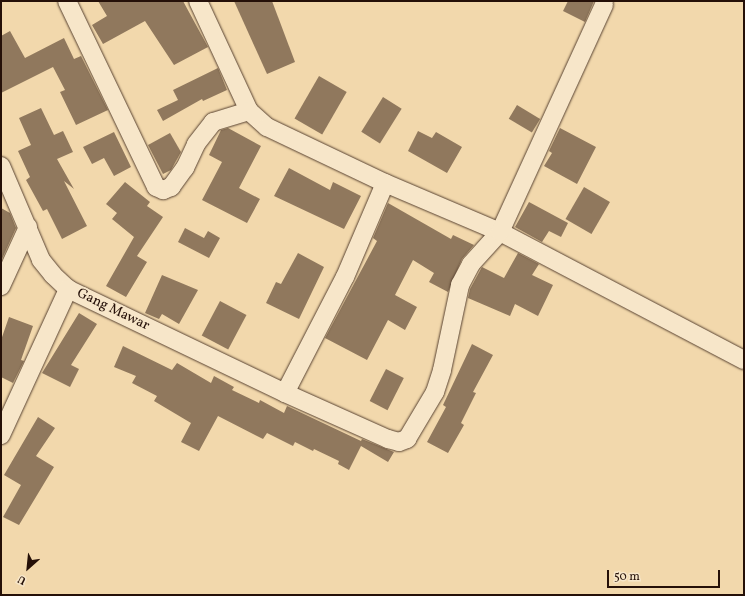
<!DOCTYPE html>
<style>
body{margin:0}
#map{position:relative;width:745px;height:596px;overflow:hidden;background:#f2d8ac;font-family:Vollkorn,serif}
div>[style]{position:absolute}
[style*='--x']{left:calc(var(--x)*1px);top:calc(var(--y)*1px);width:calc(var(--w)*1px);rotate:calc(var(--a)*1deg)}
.building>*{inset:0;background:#90785d;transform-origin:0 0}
.roads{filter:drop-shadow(0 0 1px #584231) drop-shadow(0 0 1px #584231)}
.street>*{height:18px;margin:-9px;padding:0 9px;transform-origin:9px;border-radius:9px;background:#f7e6c9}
span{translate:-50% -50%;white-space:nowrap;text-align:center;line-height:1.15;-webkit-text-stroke:3.5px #f7e6c9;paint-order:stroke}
.street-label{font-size:14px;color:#251008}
.frame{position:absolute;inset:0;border:2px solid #251008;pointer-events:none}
.north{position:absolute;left:8px;top:548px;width:40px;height:40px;-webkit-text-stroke:3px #f7e6c9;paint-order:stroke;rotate:207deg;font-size:11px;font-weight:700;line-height:16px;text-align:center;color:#251008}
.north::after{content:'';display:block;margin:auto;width:14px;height:18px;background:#251008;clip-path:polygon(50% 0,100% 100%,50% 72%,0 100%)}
.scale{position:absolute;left:607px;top:570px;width:113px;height:18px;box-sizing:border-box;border:2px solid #251008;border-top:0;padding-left:5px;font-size:12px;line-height:14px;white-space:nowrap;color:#251008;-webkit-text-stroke:3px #f7e6c9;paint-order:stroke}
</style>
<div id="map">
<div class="building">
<div style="clip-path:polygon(98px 1px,183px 1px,208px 47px,174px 65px,145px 21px,103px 44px,92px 25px,107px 16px)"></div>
<div style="clip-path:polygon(234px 1px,272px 1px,295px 62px,267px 74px)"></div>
<div style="clip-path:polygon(568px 1px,594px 1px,585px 22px,563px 11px)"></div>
<div style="clip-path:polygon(10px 31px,25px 58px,64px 38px,74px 59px,81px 56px,108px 110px,76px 125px,60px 92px,65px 90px,53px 67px,1px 93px,1px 36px)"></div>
<div style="clip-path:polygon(218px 68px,227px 90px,203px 101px,202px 99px,163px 121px,157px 110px,178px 100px,173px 90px)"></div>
<div style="left:319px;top:76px;width:32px;height:49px;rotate:30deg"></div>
<div style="left:383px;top:97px;width:22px;height:41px;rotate:32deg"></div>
<div style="left:517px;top:105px;width:27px;height:16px;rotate:31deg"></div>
<div style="clip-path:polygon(41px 108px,54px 135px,63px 131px,73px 152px,57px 159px,74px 189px,64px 181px,87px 226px,62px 239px,47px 209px,43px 211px,26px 180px,30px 177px,18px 151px,31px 145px,19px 118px)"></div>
<div style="clip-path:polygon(228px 128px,261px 146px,239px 188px,260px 199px,247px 223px,202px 200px,222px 162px,209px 155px,221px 130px)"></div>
<div style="clip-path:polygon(560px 128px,596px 147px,577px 184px,544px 166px,552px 153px,549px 151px)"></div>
<div style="clip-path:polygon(418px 131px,432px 138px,436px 132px,462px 147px,447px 173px,408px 151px)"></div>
<div style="clip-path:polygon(114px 132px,131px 167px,114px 176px,104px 158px,92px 164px,83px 147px)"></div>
<div style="clip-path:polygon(170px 133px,181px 152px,171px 170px,163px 174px,148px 145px)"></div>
<div style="clip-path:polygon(289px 168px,330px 190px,333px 182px,361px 196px,344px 229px,274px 196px)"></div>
<div style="clip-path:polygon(125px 182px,150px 202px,147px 206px,163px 217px,137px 256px,147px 262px,126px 297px,106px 286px,134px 237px,112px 219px,117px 213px,106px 204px)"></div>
<div style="left:584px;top:187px;width:30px;height:37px;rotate:30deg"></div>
<div style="clip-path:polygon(529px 202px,568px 223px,561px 237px,549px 231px,542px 242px,515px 227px)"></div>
<div style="clip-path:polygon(388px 203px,451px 239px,453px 235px,474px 245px,462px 259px,448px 292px,429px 282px,434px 273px,413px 260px,395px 295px,417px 307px,405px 330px,388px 320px,367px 360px,325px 338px,377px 241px,373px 238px)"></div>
<div style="clip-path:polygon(1px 208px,10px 213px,16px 228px,1px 261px)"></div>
<div style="clip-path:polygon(185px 228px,204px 238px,208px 231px,220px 238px,209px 258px,178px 242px)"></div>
<div style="clip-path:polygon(298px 253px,324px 267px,299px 319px,266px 303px,276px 282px,281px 284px)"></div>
<div style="clip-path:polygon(518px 253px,539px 264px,532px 275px,553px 285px,538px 316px,515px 304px,510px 316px,468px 298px,470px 289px,482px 267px,504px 278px)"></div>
<div style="clip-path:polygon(162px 275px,198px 290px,179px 324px,162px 314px,159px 319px,145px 313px)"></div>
<div style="left:220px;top:301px;width:30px;height:39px;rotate:28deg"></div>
<div style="clip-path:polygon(79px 313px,97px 324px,71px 365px,79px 369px,70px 387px,42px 373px)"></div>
<div style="clip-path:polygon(9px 317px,33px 326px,21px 360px,24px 361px,13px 383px,1px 377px,1px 340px)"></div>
<div style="clip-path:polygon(472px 344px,493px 355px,473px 392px,476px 393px,461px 423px,464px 425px,448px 453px,427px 442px,446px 407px,443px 405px)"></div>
<div style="clip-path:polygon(123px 346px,172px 370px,177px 363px,211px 383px,214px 376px,234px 387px,232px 390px,259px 403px,260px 400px,284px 413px,287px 406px,361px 441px,362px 439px,394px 452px,388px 462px,361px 446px,349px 470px,338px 464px,339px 461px,314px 449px,313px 451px,295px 442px,293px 446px,267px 433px,263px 439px,218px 416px,199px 451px,181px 442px,191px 423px,154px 401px,157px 396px,132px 383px,136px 376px,114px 367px)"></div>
<div style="left:386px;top:369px;width:20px;height:36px;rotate:27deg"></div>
<div style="clip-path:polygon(38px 417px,55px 428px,36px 456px,54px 467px,19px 525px,3px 517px,21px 485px,4px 475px)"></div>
</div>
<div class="roads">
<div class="street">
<div style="--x:67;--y:1;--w:206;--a:64.4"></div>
<div style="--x:156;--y:187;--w:8;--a:23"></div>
<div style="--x:163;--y:190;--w:9;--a:-21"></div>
<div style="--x:171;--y:187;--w:24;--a:-54"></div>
<div style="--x:185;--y:168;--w:26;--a:-65"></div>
<div style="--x:196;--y:144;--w:28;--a:-52"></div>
<div style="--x:213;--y:122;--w:38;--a:-17"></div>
<div style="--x:198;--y:1;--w:121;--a:65.1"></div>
<div style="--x:249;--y:111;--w:24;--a:42"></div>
<div style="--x:267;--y:127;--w:131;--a:25.4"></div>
<div style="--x:385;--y:183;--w:125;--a:23.1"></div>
<div style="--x:500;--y:232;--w:276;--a:27.7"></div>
<div style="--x:1;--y:166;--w:102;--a:66.9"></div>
<div style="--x:41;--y:260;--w:19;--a:51"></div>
<div style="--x:53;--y:275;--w:21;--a:43"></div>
<div style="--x:68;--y:289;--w:241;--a:25.6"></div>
<div style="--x:285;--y:393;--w:113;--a:24.1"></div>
<div style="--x:388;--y:439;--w:11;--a:15"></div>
<div style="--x:399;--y:442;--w:9;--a:-21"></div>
<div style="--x:407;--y:439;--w:55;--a:-59.2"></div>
<div style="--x:435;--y:392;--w:23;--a:-72"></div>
<div style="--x:442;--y:370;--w:87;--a:-78"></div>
<div style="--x:460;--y:285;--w:24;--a:-62"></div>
<div style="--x:471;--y:264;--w:43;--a:-47.8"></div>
<div style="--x:500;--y:232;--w:250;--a:-65.4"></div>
<div style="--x:1;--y:286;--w:65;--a:-65.4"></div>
<div style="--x:285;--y:393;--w:131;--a:-62.7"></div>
<div style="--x:345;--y:277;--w:102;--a:-66.9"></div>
<div style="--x:1;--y:435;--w:161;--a:-65.3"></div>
</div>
</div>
<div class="street-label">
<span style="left:113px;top:310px;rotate:26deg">Gang Mawar</span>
</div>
<div class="frame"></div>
<div class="north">U</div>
<div class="scale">50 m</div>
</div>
